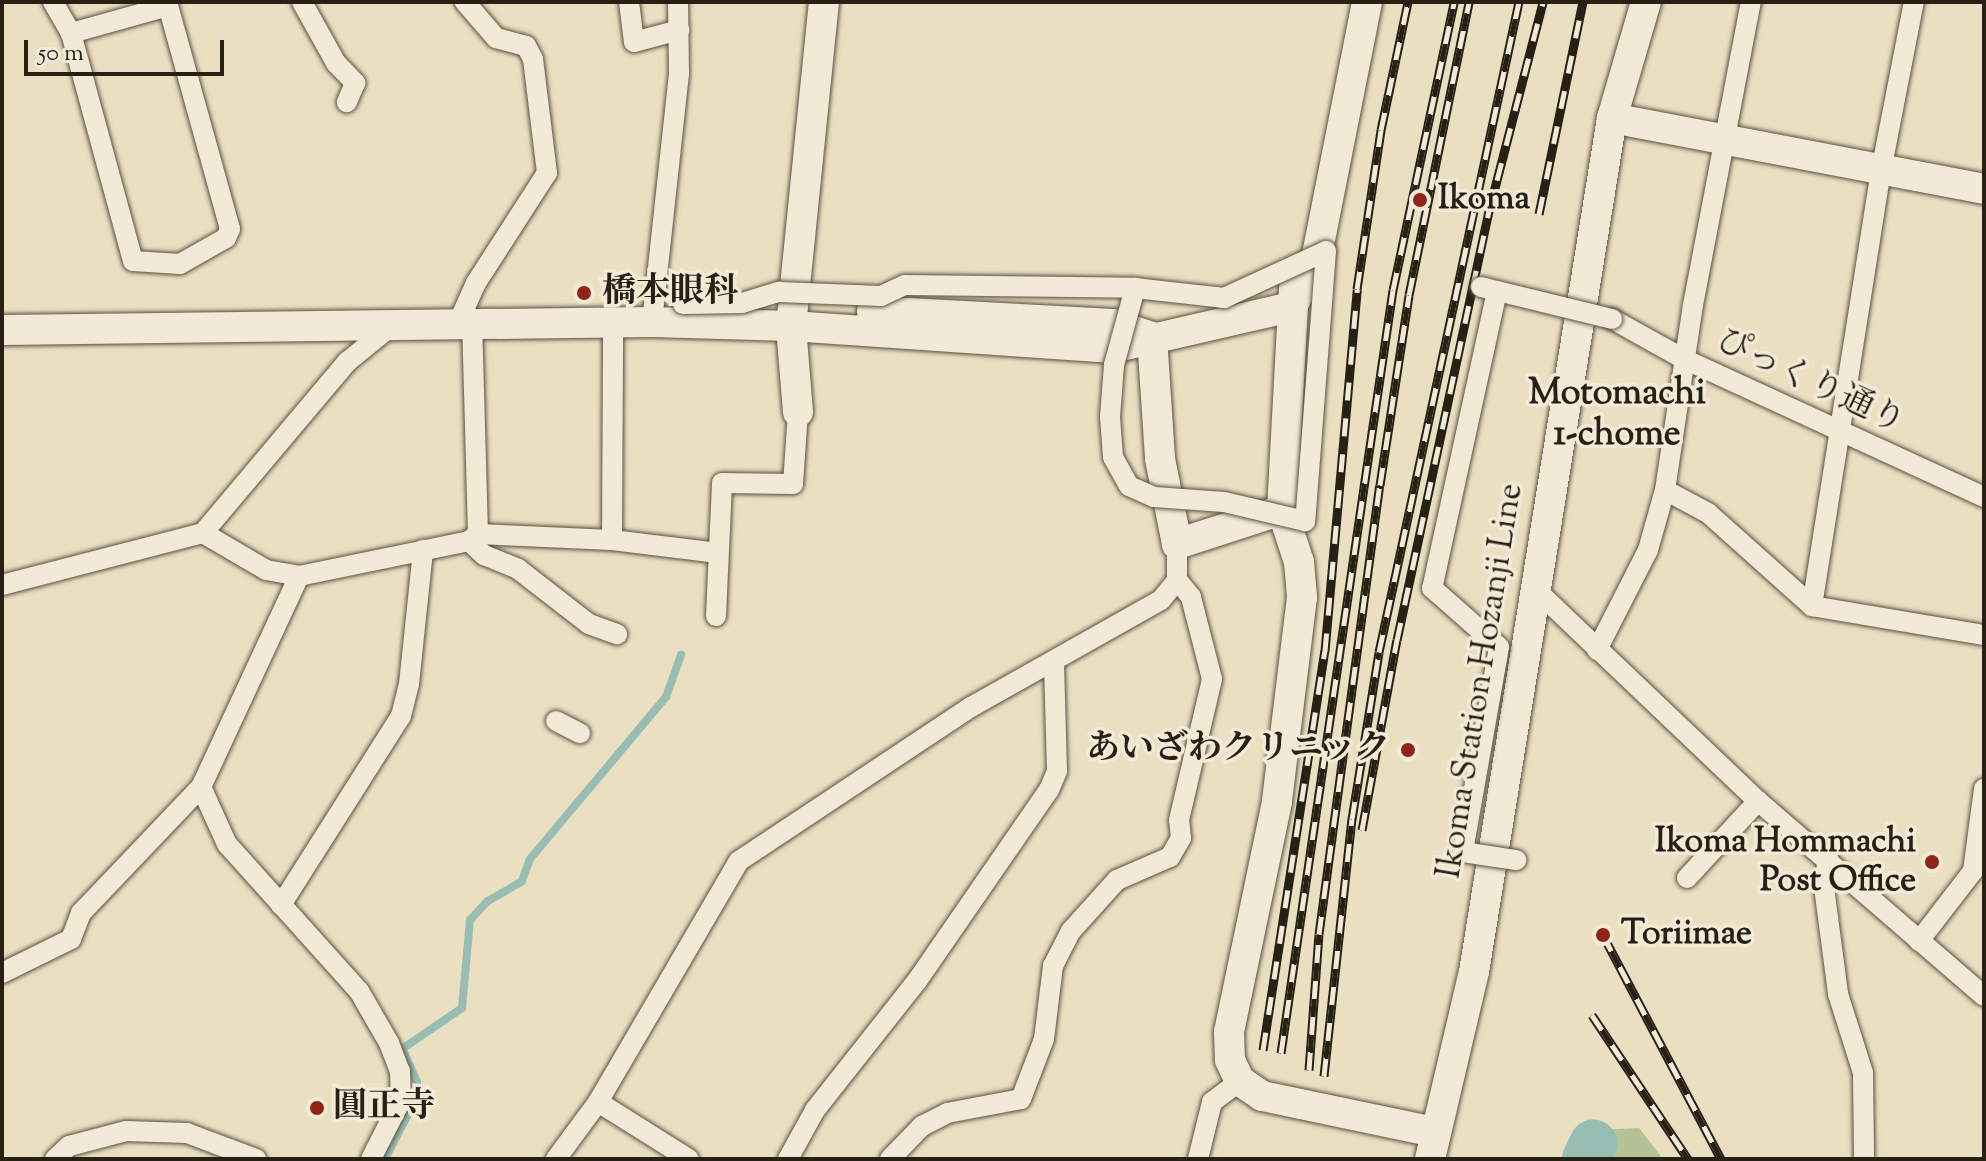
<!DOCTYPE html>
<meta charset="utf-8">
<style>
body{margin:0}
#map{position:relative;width:1986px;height:1161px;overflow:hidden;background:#ebdfc1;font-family:"Sorts Mill Goudy","Noto Serif JP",serif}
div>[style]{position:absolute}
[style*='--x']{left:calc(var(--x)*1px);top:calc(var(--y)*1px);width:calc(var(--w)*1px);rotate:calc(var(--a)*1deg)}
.green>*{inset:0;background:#b5c295}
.stream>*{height:8px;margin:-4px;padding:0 4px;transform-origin:4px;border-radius:4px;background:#98bdb3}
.river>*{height:48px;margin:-24px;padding:0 24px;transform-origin:24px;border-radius:24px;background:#98bdb3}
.roads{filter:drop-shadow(0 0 2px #595040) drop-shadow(0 0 2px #595040)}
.street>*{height:20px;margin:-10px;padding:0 10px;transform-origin:10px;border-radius:10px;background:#f2ead7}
.secondary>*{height:30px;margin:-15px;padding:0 15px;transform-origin:15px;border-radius:15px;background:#f2ead7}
.rail>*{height:9px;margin-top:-4.5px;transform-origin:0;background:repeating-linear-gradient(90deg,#f2ead7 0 18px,#282015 0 36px);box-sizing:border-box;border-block:2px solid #282015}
.bridges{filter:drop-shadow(0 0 2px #595040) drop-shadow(0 0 2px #595040)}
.street-bridge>*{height:20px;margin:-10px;padding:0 10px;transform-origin:10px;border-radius:10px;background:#f2ead7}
.dots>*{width:22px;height:22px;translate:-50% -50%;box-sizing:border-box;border:4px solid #f2ead7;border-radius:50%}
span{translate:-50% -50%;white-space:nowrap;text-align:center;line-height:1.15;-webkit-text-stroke:7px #f2ead7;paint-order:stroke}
.poi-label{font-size:34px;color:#282015;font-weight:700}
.left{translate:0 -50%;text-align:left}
.right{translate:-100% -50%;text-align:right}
.street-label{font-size:34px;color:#282015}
.neighbourhood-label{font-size:36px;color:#282015;font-weight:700}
.frame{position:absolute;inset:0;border:4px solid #282015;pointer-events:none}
.scale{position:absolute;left:24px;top:40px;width:200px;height:36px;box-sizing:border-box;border:4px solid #282015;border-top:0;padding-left:10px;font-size:24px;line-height:28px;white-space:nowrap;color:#282015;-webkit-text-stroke:6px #f2ead7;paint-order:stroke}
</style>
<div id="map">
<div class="green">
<div style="clip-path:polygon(1639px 1128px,1663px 1159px,1559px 1159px,1597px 1130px)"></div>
</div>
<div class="stream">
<div style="--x:385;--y:1159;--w:65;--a:-62.7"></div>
<div style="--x:415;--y:1101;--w:19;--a:-84"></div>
<div style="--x:417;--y:1082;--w:36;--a:-114"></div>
<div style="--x:402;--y:1049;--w:73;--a:-34.3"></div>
<div style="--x:462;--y:1008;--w:88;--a:-84.8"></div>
<div style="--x:470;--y:920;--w:26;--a:-47"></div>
<div style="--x:488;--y:901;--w:39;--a:-30"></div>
<div style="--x:522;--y:881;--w:23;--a:-70"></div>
<div style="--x:530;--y:859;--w:212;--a:-50"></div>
<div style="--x:666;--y:697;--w:45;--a:-70.3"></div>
</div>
<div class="river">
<div style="--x:1586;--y:1159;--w:17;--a:-65"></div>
</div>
<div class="roads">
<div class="street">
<div style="--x:53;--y:2;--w:36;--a:60"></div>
<div style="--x:71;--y:33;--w:236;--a:74.8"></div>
<div style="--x:133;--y:261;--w:47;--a:3.7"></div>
<div style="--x:180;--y:264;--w:53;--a:-29.5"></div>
<div style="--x:226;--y:238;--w:10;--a:-66"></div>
<div style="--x:230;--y:229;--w:231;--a:-105.5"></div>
<div style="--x:168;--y:6;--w:101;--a:164.4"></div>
<div style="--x:302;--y:2;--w:70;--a:60.9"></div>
<div style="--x:336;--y:63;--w:28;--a:46"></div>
<div style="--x:355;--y:83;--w:21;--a:113"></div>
<div style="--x:629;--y:2;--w:40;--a:82.9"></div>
<div style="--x:634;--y:42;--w:47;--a:-14.9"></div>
<div style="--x:1612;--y:319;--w:82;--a:29.1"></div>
<div style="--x:1684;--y:359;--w:330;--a:24.7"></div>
<div style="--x:652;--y:322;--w:250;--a:-83.8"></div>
<div style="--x:679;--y:73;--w:71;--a:-90.8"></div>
<div style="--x:458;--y:323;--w:44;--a:-65.8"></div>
<div style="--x:476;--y:283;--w:131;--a:-57.2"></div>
<div style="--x:547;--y:173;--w:115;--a:-97"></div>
<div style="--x:533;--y:59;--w:15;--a:-118"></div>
<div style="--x:526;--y:46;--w:31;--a:-165"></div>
<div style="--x:496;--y:38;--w:48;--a:-130.7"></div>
<div style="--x:1665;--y:490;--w:49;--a:28.1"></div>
<div style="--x:1708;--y:513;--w:140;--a:41.8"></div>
<div style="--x:1812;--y:606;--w:174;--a:9.6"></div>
<div style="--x:203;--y:533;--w:73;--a:30.4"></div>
<div style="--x:266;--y:570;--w:34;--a:10"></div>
<div style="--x:299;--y:576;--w:174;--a:-11.6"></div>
<div style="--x:469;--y:541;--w:21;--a:43"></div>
<div style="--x:484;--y:555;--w:37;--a:22"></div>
<div style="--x:518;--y:569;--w:90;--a:37.8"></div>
<div style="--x:589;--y:624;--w:30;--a:20"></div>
<div style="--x:478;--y:534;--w:134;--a:2.6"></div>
<div style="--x:612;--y:540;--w:107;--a:7"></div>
<div style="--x:612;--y:540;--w:217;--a:-89.7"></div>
<div style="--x:469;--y:541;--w:11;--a:-38"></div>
<div style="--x:478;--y:534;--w:209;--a:-91.6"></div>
<div style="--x:299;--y:576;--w:233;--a:114.9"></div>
<div style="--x:201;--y:787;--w:63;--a:65.5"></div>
<div style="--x:227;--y:844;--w:198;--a:48.1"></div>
<div style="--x:359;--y:991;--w:60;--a:60"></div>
<div style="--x:389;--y:1043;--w:30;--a:69"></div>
<div style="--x:400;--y:1071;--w:29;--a:88"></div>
<div style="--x:401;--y:1100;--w:66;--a:117"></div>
<div style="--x:2;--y:585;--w:208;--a:-14.5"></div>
<div style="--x:203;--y:533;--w:224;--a:-49.9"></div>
<div style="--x:347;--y:362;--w:55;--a:-39.1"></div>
<div style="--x:1534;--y:588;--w:309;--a:43.6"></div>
<div style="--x:1758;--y:801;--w:298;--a:40.8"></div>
<div style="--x:1812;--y:606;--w:440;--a:-81"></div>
<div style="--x:1881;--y:171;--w:172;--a:-79"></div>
<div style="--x:716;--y:616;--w:133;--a:-87.4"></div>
<div style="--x:722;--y:483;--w:71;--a:0.8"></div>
<div style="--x:793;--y:484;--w:72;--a:-86"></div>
<div style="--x:1597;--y:650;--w:112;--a:-63"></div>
<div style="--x:1648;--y:550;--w:62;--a:-74.2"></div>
<div style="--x:1665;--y:490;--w:187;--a:-81.4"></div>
<div style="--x:1693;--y:305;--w:309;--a:-79.2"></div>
<div style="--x:556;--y:721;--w:27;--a:27"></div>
<div style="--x:1828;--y:858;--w:29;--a:98"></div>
<div style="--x:1824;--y:887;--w:108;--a:82.5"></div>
<div style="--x:1838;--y:994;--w:83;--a:72.4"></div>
<div style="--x:1863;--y:1073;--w:86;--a:89.3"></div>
<div style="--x:1687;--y:878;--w:105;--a:-47.3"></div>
<div style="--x:281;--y:905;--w:224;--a:-57.6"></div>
<div style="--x:401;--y:716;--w:33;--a:-76"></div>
<div style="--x:409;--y:684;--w:135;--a:-84"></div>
<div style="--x:1919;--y:941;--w:88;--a:-52.4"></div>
<div style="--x:1973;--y:871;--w:83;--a:-82.4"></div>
<div style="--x:2;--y:973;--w:77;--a:-26.2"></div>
<div style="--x:71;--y:939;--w:28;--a:-69"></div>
<div style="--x:81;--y:913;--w:174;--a:-46.4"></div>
<div style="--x:598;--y:1102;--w:107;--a:32.1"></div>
<div style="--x:55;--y:1159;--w:19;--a:-43"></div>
<div style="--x:69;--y:1146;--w:59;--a:-14.7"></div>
<div style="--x:126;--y:1131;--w:61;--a:1.9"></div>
<div style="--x:187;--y:1133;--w:74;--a:20.6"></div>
<div style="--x:556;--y:1159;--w:71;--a:-53.6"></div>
<div style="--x:598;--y:1102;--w:279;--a:-59.7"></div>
<div style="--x:739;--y:861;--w:278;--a:-33.6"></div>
<div style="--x:971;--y:707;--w:218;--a:-29.4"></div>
<div style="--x:1161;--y:600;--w:26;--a:-51"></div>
<div style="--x:1177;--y:580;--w:36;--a:-90"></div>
<div style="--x:788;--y:1159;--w:56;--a:-61.1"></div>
<div style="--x:815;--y:1110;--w:164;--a:-51.7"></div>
<div style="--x:917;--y:981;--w:232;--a:-55.4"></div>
<div style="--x:1049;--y:790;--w:21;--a:-67"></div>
<div style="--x:1057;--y:771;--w:110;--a:-91.6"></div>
<div style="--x:890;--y:1159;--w:46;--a:-45.9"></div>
<div style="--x:922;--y:1126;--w:28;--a:-27"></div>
<div style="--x:947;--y:1113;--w:75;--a:-10.7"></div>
<div style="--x:1021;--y:1099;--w:64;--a:-69"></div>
<div style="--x:1044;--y:1039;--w:74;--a:-83"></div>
<div style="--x:1053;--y:966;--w:39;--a:-63"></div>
<div style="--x:1071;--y:931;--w:69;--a:-48"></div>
<div style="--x:1117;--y:880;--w:58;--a:-23.5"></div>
<div style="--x:1170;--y:857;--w:22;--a:-60"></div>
<div style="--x:1181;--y:838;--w:18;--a:-96"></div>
<div style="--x:1179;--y:820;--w:145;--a:-76.8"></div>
<div style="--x:1212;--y:679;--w:85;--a:-104.4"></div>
<div style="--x:1191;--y:597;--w:22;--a:-129"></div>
<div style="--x:1198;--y:1159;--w:59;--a:-76.2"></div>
<div style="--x:1212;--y:1102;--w:35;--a:-37"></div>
</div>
<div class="secondary">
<div style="--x:1612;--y:118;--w:379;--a:10.8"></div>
<div style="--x:872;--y:311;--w:241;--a:3.1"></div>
<div style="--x:1113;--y:324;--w:41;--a:18.4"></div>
<div style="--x:2;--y:330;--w:650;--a:-0.71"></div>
<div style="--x:652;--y:322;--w:139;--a:1.6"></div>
<div style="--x:791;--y:326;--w:323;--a:3.9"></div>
<div style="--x:1113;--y:348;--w:183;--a:-13"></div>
<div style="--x:1291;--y:307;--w:44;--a:-58.1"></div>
<div style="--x:1314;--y:270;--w:273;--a:-78.8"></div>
<div style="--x:1152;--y:337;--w:122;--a:86.2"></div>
<div style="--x:1160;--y:459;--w:87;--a:78.7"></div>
<div style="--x:1177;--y:544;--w:110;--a:-17.9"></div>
<div style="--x:1282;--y:510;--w:222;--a:-86.9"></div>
<div style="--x:798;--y:412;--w:86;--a:-94.7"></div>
<div style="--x:791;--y:326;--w:326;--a:-84.2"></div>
<div style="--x:1282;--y:510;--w:55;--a:71.9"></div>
<div style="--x:1299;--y:562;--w:35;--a:85"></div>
<div style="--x:1302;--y:597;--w:207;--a:97"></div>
<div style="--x:1277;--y:802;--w:235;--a:101.8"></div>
<div style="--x:1229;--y:1032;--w:28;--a:88"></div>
<div style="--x:1230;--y:1060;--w:23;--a:65"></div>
<div style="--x:1240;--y:1081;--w:27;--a:34"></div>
<div style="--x:1262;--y:1096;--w:177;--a:11.8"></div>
<div style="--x:1430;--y:1159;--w:192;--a:-76.8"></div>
<div style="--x:1474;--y:972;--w:865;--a:-80.82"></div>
<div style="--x:1612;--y:118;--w:121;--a:-73.7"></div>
</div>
</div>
<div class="rail">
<div style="--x:1539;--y:214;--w:217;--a:-78.3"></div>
<div style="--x:1362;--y:830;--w:193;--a:-79.6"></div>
<div style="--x:1397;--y:640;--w:435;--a:-77.9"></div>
<div style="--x:1488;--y:215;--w:220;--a:-75.5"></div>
<div style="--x:1603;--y:935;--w:253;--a:62.2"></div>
<div style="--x:1592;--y:1015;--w:173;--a:56.3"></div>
<div style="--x:1263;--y:1050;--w:404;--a:-81.2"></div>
<div style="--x:1325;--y:651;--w:363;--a:-84.9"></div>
<div style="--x:1357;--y:289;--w:161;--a:-81.4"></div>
<div style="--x:1381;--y:130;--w:131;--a:-78.1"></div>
<div style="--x:1281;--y:1053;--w:771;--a:-81.65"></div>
<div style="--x:1393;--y:290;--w:294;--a:-78"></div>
<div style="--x:1309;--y:1070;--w:136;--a:-85.8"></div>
<div style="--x:1319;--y:934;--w:453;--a:-82.3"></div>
<div style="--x:1380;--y:485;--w:192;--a:-81.3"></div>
<div style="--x:1409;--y:295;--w:299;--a:-78.4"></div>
<div style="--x:1324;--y:1076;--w:259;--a:-83.8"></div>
<div style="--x:1352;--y:819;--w:169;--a:-80.8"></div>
<div style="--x:1379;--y:652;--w:665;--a:-77.85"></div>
</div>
<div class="bridges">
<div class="street-bridge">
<div style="--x:1481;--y:287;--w:135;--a:13.7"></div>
<div style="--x:1497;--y:291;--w:304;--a:102.3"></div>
<div style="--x:1432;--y:588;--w:89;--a:41.4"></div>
<div style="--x:1499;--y:647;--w:208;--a:100"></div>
<div style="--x:1463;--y:852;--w:54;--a:8.6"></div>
<div style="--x:683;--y:304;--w:59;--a:-1"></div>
<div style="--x:742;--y:303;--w:39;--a:-17"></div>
<div style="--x:779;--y:292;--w:102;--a:2.2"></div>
<div style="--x:881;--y:296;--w:26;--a:-25"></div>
<div style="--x:905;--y:285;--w:230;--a:0.7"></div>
<div style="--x:1135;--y:288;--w:90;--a:6.4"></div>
<div style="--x:1224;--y:298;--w:112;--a:-24.7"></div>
<div style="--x:1326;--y:251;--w:271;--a:94.4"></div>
<div style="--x:1305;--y:521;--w:83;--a:-166.8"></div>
<div style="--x:1224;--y:502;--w:70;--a:-175.9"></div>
<div style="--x:1154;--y:497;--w:27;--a:-156"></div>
<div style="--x:1129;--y:486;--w:33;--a:-119"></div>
<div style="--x:1113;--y:457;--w:40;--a:-94.3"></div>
<div style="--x:1110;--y:417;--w:52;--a:-85.6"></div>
<div style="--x:1114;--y:365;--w:80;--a:-74.7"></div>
</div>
</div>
<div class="dots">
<div style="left:1420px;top:200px;background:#8f2418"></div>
<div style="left:584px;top:293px;background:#8f2418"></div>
<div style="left:1408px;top:750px;background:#8f2418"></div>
<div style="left:1932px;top:862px;background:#8f2418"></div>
<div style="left:1603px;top:935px;background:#8f2418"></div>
<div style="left:317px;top:1108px;background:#8f2418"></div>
</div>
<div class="poi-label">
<span class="left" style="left:1438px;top:200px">Ikoma</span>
<span class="left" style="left:602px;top:293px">橋本眼科</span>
<span class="right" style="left:1390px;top:750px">あいざわクリニック</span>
<span class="right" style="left:1916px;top:862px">Ikoma Hommachi<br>Post Office</span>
<span class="left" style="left:1621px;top:935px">Toriimae</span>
<span class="left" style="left:333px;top:1108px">圓正寺</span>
</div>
<div class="street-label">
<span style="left:1810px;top:382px;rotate:25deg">ぴっくり通り</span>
<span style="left:1481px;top:681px;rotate:-81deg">Ikoma Station Hozanji Line</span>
</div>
<div class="neighbourhood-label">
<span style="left:1617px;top:415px">Motomachi<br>1-chome</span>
</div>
<div class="frame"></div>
<div class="scale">50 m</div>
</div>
